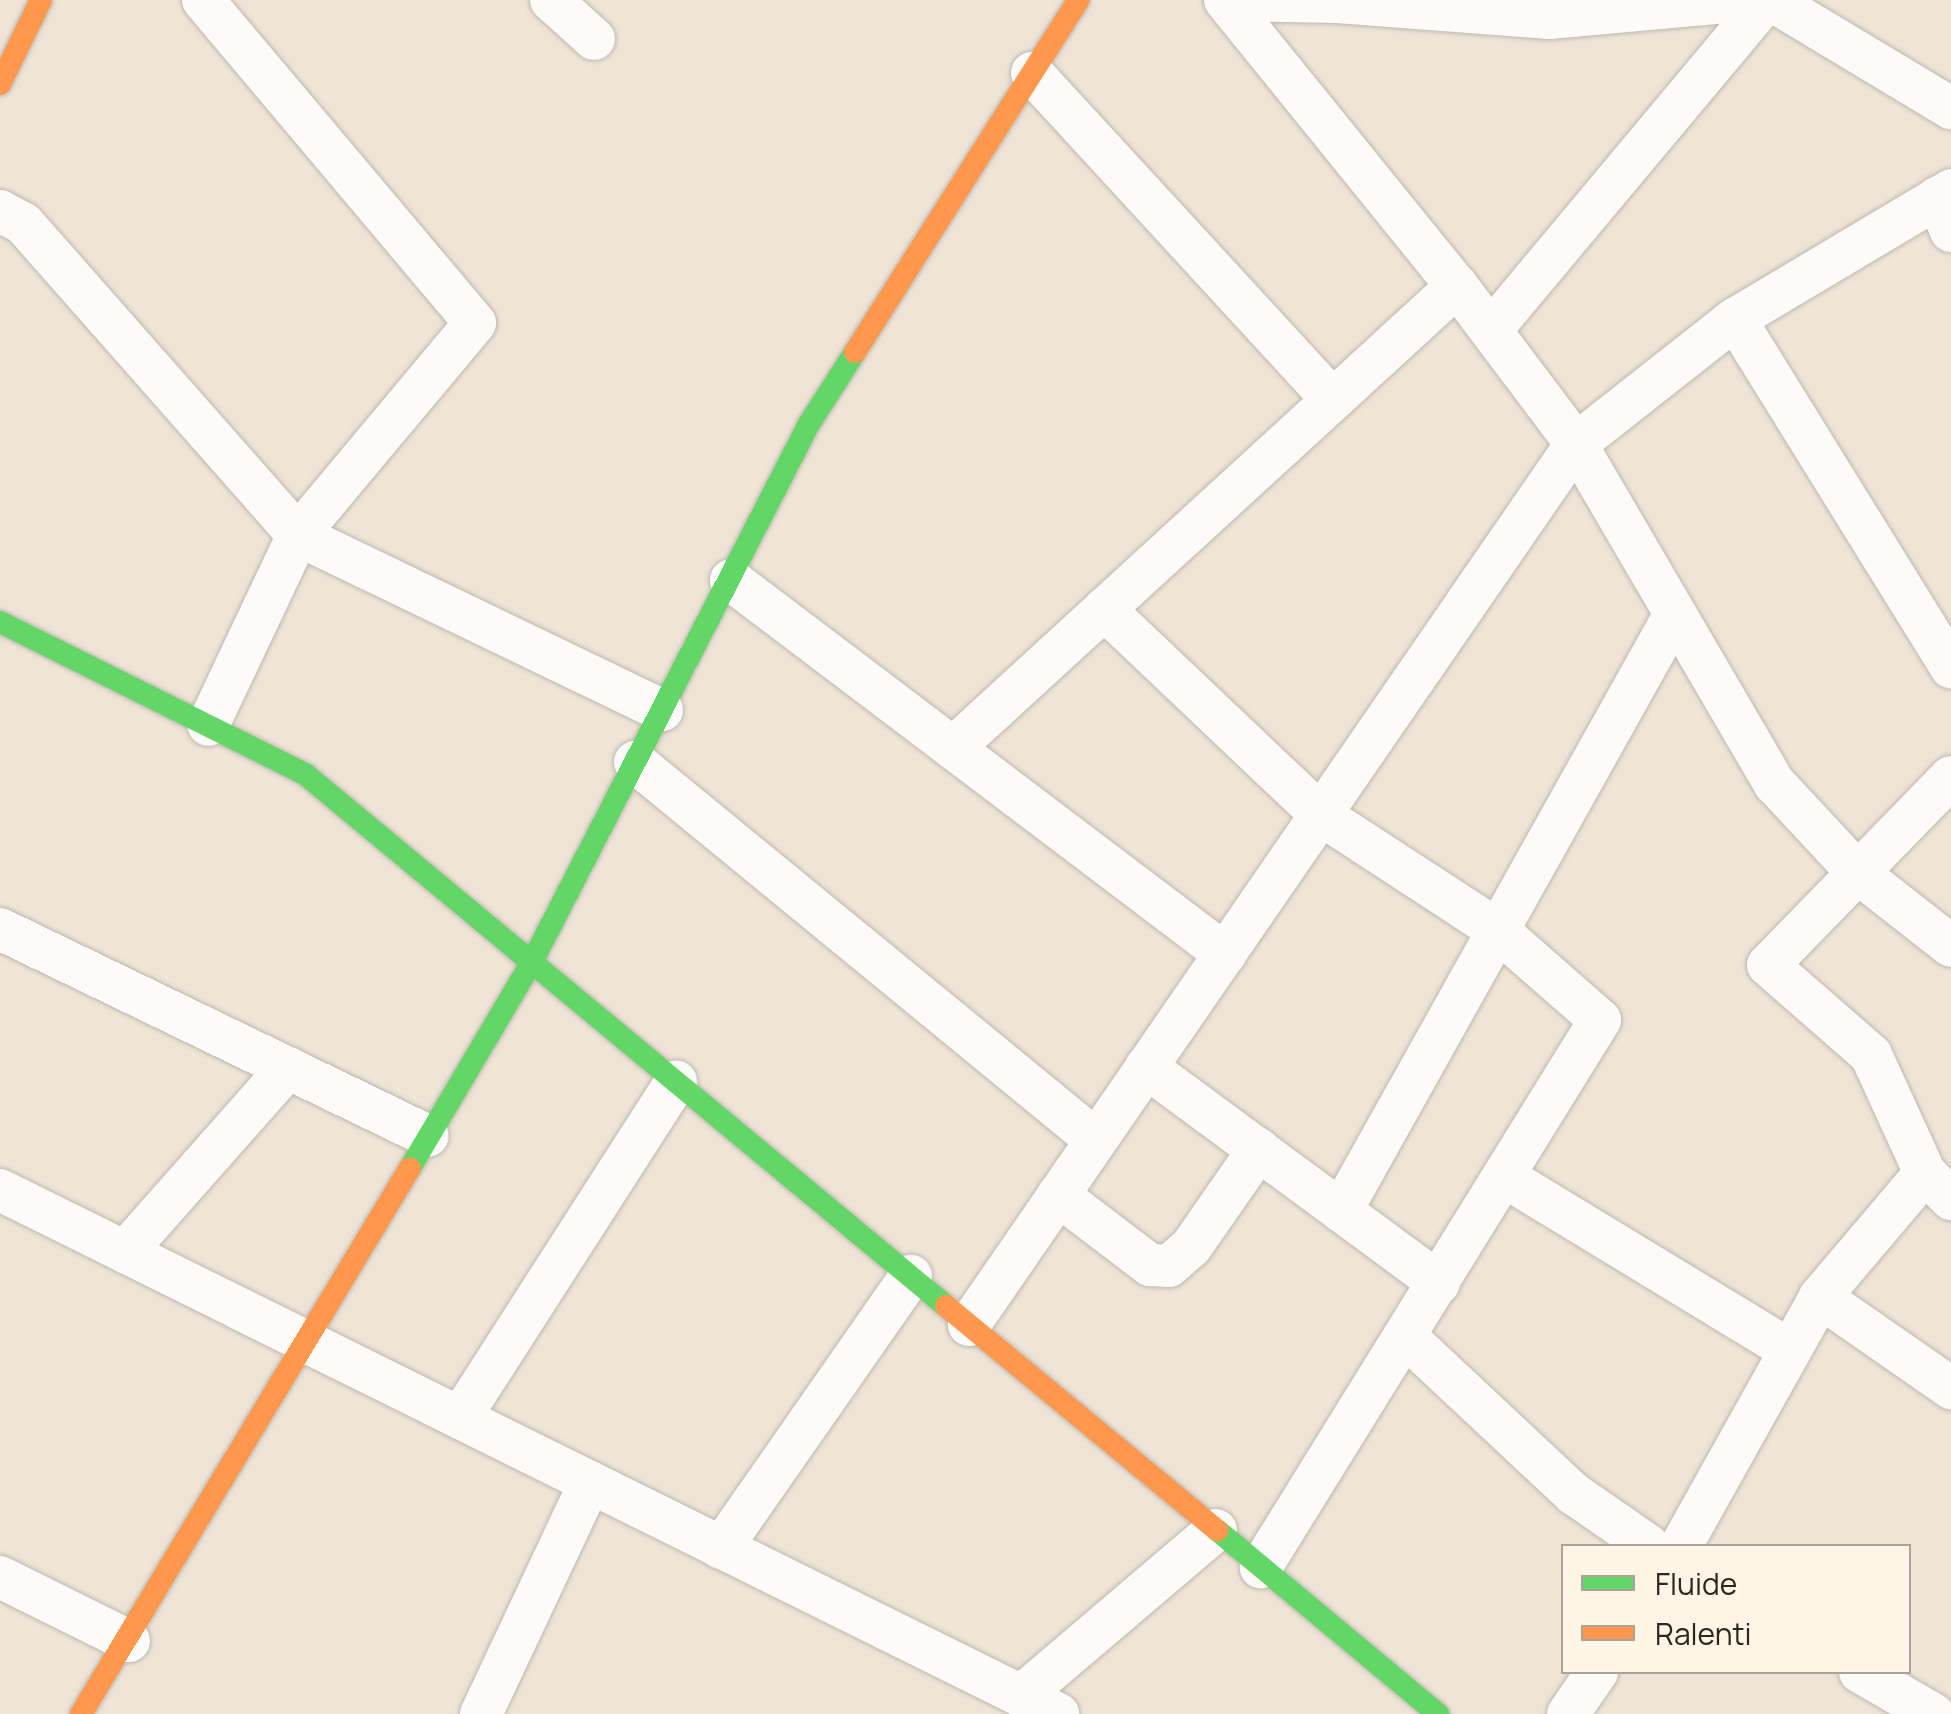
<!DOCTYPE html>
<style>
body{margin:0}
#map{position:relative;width:1951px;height:1714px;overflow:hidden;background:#eee5d7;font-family:Manrope,sans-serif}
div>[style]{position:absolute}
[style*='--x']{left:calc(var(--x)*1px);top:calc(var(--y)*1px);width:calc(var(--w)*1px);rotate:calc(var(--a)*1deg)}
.roads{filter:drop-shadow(0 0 2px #c0b8ae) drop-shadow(0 0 2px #c0b8ae)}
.street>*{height:42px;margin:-21px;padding:0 21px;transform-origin:21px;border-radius:21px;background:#fcfbf9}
.fast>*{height:22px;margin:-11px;padding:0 11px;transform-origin:11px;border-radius:11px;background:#63d668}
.slow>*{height:22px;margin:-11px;padding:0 11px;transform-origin:11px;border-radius:11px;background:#ff974d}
span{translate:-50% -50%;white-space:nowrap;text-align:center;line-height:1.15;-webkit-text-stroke:10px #fef5e6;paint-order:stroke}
.legend{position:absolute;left:1561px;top:1544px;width:350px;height:130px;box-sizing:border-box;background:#fef5e6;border:2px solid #aaa396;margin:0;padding:12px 18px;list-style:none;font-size:30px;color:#2d271e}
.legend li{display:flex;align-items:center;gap:20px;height:50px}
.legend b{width:50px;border:2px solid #aaa396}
</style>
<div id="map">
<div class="roads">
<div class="street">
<div style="--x:203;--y:0;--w:422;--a:49.9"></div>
<div style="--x:475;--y:323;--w:276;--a:129.9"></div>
<div style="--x:298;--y:535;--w:210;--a:115.3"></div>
<div style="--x:551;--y:0;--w:58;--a:42.2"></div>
<div style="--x:1225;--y:0;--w:368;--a:51"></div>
<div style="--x:1457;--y:286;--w:198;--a:53"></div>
<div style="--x:1576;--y:444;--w:394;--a:59.7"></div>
<div style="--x:1775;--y:784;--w:122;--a:47"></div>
<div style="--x:1858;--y:873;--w:118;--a:38.1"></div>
<div style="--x:1234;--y:0;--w:103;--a:1.1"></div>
<div style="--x:1337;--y:2;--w:213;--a:4.3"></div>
<div style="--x:1549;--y:18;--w:203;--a:-5.1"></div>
<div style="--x:1771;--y:0;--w:210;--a:31"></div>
<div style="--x:1032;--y:73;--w:444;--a:47.4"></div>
<div style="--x:1937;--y:198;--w:36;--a:67"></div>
<div style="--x:0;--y:211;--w:26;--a:28"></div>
<div style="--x:23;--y:223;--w:416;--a:48.6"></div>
<div style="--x:298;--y:535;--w:404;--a:25.7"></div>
<div style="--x:1735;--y:319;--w:410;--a:58.2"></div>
<div style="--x:1491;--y:330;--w:430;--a:-50.1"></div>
<div style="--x:731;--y:580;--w:620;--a:37.13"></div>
<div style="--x:1104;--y:609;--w:299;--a:43.5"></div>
<div style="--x:1321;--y:815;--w:209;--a:33.1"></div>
<div style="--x:1496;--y:929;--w:138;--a:41.2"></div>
<div style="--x:1600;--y:1020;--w:644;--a:121.79"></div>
<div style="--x:953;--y:748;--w:684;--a:-42.51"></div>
<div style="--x:635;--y:762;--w:596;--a:39.35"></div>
<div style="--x:1951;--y:777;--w:262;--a:134.2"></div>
<div style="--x:1768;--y:965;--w:137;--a:41.1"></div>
<div style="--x:1871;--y:1055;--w:130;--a:65.4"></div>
<div style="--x:1925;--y:1173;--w:37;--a:45"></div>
<div style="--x:0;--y:929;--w:475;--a:25.8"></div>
<div style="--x:1146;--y:1067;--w:364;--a:36.4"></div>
<div style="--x:1505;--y:1177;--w:333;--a:31.3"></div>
<div style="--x:0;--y:1190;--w:1181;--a:26.35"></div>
<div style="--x:1058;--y:1195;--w:116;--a:37.3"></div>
<div style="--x:1150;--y:1265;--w:19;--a:3"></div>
<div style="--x:1169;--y:1266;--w:29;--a:-41"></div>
<div style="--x:1191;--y:1247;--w:119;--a:-55.2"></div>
<div style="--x:1341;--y:1211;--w:684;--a:-60.77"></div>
<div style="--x:125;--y:1252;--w:246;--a:-48.5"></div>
<div style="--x:1820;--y:1297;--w:160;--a:34.8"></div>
<div style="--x:969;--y:1325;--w:1070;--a:-55.43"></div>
<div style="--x:1576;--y:444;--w:202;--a:-38.2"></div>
<div style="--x:1735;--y:319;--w:252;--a:-30.8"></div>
<div style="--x:1406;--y:1337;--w:230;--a:43.1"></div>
<div style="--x:1574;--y:1494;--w:91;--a:34.7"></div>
<div style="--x:460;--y:1418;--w:400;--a:-57.3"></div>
<div style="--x:1681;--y:1546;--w:285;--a:-60.8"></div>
<div style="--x:1820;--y:1297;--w:162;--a:-49.7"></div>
<div style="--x:721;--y:1548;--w:332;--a:-55.1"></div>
<div style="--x:0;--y:1577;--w:144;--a:26.4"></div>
<div style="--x:1860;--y:1672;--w:84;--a:29.9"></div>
<div style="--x:1021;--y:1696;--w:256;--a:-40.4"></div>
<div style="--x:481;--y:1714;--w:256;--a:-64.8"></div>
<div style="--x:1568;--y:1714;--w:51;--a:-55.4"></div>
</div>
<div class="fast">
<div style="--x:0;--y:622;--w:341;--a:26.5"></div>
<div style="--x:305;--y:774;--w:833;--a:39.69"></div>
<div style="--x:410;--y:1168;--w:239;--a:-59.4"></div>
<div style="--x:532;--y:962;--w:605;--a:-62.76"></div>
<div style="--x:809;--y:424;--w:85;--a:-57.4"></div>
<div style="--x:1217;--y:1530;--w:288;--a:39.8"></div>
</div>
<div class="slow">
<div style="--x:0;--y:84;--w:93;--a:-64"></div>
<div style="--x:855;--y:352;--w:417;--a:-57.6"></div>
<div style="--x:946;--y:1306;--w:352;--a:39.6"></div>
<div style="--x:81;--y:1714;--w:637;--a:-58.93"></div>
</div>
</div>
<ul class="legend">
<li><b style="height:12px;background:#63d668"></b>Fluide</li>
<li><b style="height:12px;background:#ff974d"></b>Ralenti</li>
</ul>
</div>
